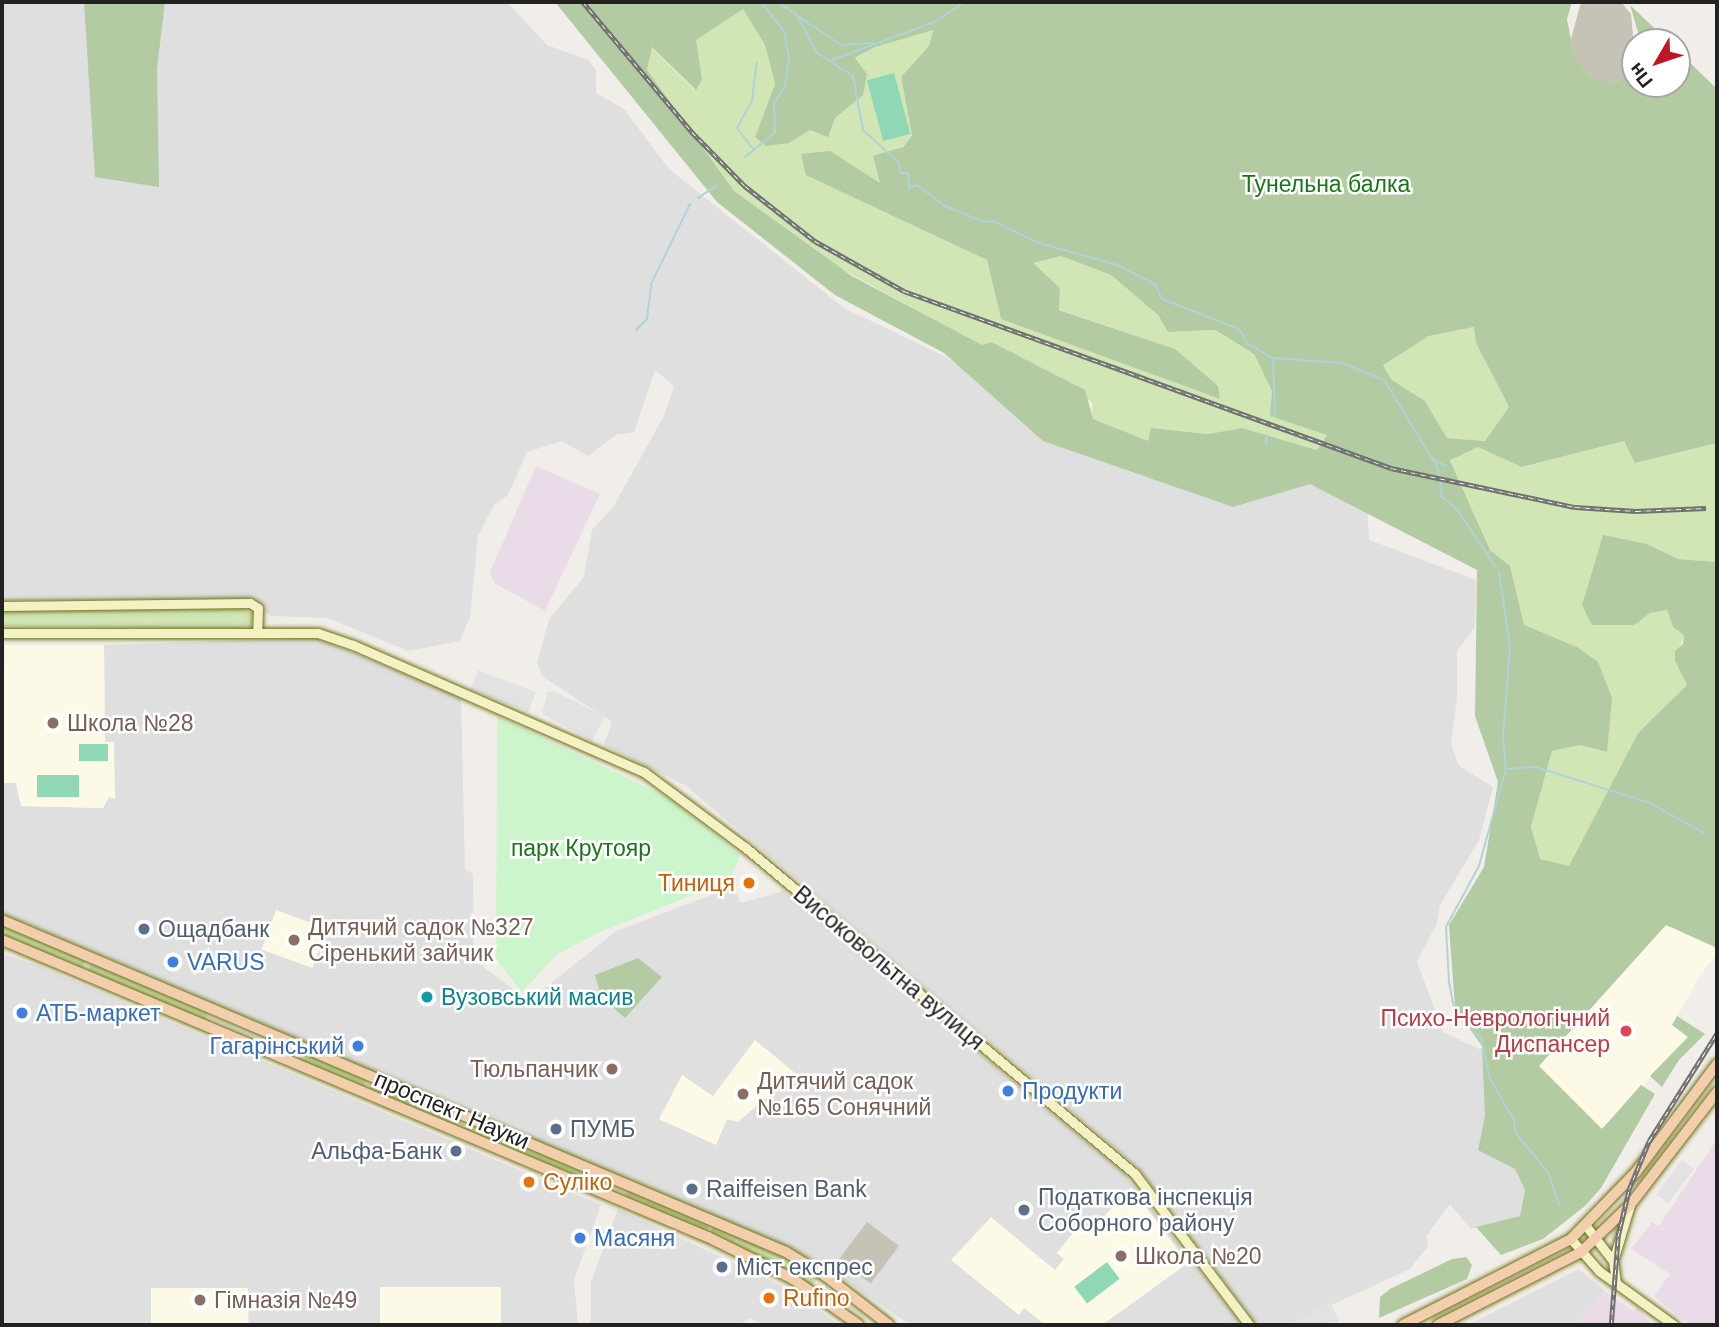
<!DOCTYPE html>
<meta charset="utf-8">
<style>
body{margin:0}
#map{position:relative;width:1719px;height:1327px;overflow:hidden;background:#f1eee9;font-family:Helvetica,sans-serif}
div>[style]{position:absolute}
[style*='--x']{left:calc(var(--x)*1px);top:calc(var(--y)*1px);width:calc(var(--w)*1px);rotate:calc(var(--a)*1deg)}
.residential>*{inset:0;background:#dfdfdf}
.industrial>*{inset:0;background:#e9dce8}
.education>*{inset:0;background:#fcfae7;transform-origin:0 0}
.construction>*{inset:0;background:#c5c3b5;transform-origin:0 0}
.grass>*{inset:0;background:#d1e5b5;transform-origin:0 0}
.forest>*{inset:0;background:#b2cba3}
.park>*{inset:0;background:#cdf5cc}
.pitch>*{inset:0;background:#90d7b5;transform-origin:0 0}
.parking>*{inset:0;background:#e2e2e2;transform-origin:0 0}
.stream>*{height:2px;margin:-1px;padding:0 1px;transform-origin:1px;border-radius:1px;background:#afd3d9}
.roads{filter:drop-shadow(0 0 2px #6e7011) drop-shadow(0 0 2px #6e7011)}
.secondary>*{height:9px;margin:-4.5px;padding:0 4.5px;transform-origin:4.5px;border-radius:4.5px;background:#f4f2c4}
.primary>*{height:10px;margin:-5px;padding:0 5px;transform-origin:5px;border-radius:5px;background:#f3ceac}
.rail>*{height:4.5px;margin-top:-2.25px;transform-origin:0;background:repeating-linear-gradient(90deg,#fff 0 5px,#707070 0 10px);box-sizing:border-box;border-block:2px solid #707070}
.dots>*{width:19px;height:19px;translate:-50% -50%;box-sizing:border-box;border:4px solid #fff;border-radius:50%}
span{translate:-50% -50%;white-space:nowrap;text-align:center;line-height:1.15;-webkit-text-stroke:5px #fff;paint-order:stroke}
.park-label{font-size:23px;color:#197718}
.education-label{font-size:23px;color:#785e54}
.left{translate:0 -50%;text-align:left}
.right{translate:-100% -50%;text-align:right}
.food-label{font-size:23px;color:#c56008}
.service-label{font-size:23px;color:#4e5e75}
.shop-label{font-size:23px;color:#366cbe}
.street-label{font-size:23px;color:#222}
.culture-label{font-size:23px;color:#0d838f}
.health-label{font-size:23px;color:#be3a42}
.frame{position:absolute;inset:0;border:4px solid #222;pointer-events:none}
.north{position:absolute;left:1621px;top:28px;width:70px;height:70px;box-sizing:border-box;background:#fff;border:2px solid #a7a7a7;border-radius:50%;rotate:231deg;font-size:19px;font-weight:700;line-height:28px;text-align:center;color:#222}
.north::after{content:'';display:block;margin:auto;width:24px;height:32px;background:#bd1625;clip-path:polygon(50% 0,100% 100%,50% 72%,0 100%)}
</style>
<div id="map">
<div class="residential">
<div style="clip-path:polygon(2px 2px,507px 2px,547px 45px,588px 60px,596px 70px,596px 93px,624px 109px,669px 169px,844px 308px,942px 355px,999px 389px,1317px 466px,1366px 484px,1369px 540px,1476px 580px,1475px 627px,1457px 651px,1457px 698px,1451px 744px,1459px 766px,1493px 787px,1479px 840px,1440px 905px,1437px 923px,1417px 962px,1443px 1032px,1479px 1049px,1490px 1046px,1515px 1169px,1525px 1190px,1520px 1216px,1471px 1229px,1450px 1204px,1426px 1236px,1428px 1246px,1410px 1269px,1288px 1325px,1258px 1325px,1137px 1166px,686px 786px,604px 745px,612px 722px,543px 677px,537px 663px,549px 619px,584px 577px,592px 530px,613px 507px,664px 416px,674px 386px,655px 370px,634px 432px,616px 435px,588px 456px,562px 441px,527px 452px,508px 495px,494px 505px,478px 536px,470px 617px,460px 641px,408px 651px,328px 618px,270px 616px,254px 599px,2px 600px)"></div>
<div style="clip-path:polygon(316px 638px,461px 697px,465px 869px,473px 874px,474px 960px,529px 1001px,616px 931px,733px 887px,741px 903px,783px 891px,1123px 1172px,1241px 1325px,910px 1325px,817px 1261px,2px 913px,2px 783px,16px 783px,21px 806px,103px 808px,114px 742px,105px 743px,104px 645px)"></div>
<div style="clip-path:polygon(2px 954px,37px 965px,601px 1205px,574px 1280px,578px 1325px,249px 1325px,248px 1288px,152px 1288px,152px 1325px,2px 1325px)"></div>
<div style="clip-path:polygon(618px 1209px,791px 1290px,839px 1325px,764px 1325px,750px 1318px,739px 1325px,591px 1325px,591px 1282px)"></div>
<div style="clip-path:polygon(1579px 1269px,1605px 1291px,1577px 1325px,1468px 1325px)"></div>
</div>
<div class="industrial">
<div style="clip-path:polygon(536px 466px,600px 494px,545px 611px,494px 583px,490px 572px)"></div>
<div style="clip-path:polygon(1717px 1139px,1717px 1325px,1689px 1325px,1654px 1296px,1670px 1274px,1631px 1249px,1652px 1222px,1659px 1226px)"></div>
<div style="clip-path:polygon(1605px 1291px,1633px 1311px,1637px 1307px,1652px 1325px,1577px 1325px)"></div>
</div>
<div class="education">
<div style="clip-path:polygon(5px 645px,104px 645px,105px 742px,114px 742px,115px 799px,109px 797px,103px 808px,21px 806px,16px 783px,2px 783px)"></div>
<div style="left:276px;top:910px;width:54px;height:42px;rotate:20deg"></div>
<div style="clip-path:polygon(1666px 924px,1717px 948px,1717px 954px,1700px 975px,1673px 1024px,1688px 1037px,1602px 1129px,1538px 1066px)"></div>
<div style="clip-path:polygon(755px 1040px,795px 1073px,738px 1122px,727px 1119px,716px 1145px,659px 1119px,682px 1075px,713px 1096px)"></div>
<div style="clip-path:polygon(1131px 1187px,1188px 1263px,1102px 1325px,1045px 1325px,1024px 1308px,1019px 1315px,951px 1260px,991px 1217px,1055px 1270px,1064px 1259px,1057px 1253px,1080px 1224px,1090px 1232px)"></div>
<div style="left:380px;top:1287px;width:121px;height:38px"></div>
<div style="left:151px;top:1288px;width:97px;height:37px"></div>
</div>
<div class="construction">
<div style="clip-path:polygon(1581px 2px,1621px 2px,1631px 14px,1635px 59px,1618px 83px,1592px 81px,1575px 60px,1571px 39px)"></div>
<div style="left:867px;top:1222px;width:40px;height:47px;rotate:37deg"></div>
</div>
<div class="grass">
<div style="clip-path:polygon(656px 2px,743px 9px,765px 45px,775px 84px,755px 137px,789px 143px,847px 106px,855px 59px,875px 47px,933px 29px,929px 46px,901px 78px,912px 134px,903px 146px,886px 154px,902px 219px,987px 260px,1001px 319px,1220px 399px,1175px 349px,1058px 309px,1060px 288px,1032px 263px,1061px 256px,1111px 275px,1158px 315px,1168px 332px,1214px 330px,1254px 354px,1272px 391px,1327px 435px,1317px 450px,1242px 428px,1208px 434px,1152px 428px,1149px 442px,1093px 419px,1092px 402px,991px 342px,982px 346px,820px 257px,733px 191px,647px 70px,651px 47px,695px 90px,695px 40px)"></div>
<div style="clip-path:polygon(1475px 327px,1476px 343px,1509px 407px,1485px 441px,1447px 438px,1425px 401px,1392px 380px,1383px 364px,1429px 336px)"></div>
<div style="clip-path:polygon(1624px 441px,1635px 463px,1717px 443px,1717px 562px,1678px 559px,1647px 544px,1603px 536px,1582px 605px,1633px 625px,1650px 613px,1667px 610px,1673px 627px,1684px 635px,1675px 661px,1687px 685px,1638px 733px,1569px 867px,1539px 859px,1531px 827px,1552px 751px,1580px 745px,1606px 752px,1577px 647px,1524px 626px,1510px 567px,1490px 550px,1450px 459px,1478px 447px,1523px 467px)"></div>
<div style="clip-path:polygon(240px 607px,253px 614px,250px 629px,2px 626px,4px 609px)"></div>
<div style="left:3px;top:925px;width:90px;height:11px;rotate:22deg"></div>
<div style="left:92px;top:961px;width:127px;height:12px;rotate:23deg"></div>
<div style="clip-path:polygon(311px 1054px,367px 1078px,363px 1088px,297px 1061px)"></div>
<div style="left:373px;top:1080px;width:97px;height:11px;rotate:23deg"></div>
<div style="left:468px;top:1120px;width:150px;height:12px;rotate:23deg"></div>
<div style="left:629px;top:1188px;width:88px;height:12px;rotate:23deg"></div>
<div style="clip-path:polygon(714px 1224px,785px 1256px,819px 1276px,812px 1286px,710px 1235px)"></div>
</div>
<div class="forest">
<div style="clip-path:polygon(84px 2px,165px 2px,157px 69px,159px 187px,95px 177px)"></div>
<div style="clip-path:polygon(evenodd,555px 2px,1572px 2px,1567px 19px,1575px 59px,1591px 79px,1618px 83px,1635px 58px,1635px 84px,1677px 84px,1677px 50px,1717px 89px,1717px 443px,1635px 463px,1624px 441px,1522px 467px,1478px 447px,1450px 460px,1490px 550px,1510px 566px,1524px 625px,1577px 647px,1598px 662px,1612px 698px,1607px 752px,1580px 745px,1552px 751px,1531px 827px,1540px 859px,1569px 866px,1638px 733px,1687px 685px,1675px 661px,1675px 651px,1683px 644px,1684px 635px,1673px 627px,1667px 610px,1650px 613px,1634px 625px,1592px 625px,1582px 605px,1603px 535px,1647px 544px,1678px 559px,1717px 562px,1717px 948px,1666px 925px,1539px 1066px,1602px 1129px,1641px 1085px,1655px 1094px,1601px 1188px,1585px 1206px,1543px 1239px,1501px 1255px,1476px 1227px,1520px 1216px,1525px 1190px,1515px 1169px,1478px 1150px,1485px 1116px,1482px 1046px,1455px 1008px,1449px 925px,1484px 867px,1498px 782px,1475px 716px,1477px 570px,1310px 484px,1233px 507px,1043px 441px,944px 353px,835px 295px,717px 202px,555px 2px,743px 9px,765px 45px,775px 84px,755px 137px,766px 146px,789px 143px,810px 130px,828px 137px,835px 118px,863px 95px,867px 74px,855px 58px,875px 47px,933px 30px,929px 46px,901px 77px,912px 135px,903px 147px,873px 156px,880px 183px,830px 151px,801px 154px,806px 175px,987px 260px,1001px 319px,1220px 399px,1218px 386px,1175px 349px,1059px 310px,1060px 288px,1033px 263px,1061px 256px,1111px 275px,1158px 315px,1168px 332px,1215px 330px,1254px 354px,1272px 391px,1270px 416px,1327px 435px,1317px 450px,1242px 428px,1208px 434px,1151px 428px,1148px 441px,1093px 419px,1085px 390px,991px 342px,982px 345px,852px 276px,734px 191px,647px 70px,652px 47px,696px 90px,702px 80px,696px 40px,743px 9px,555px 2px,1474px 327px,1476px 343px,1509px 407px,1485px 441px,1447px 438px,1425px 401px,1392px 380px,1383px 365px,1429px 336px,1474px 327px)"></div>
<div style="clip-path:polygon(1630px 5px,1669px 42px,1641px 42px)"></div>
<div style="clip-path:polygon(638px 958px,662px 977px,625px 1018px,601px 997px,595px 975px)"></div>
<div style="clip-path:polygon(1677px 1016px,1705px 1034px,1679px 1060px,1662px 1087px,1650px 1076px,1688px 1037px,1672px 1025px)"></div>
<div style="clip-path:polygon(1466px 1257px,1472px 1265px,1467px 1279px,1379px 1318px,1380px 1297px,1390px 1289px,1452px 1259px)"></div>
</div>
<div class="park">
<div style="clip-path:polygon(497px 716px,667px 797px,740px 855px,730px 880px,600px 932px,556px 955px,522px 992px,496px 959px)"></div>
</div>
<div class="pitch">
<div style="left:894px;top:73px;width:63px;height:28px;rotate:75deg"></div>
<div style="left:79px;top:744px;width:29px;height:17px"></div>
<div style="left:37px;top:775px;width:42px;height:22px"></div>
<div style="left:1107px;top:1262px;width:21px;height:41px;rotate:53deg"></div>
</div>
<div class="parking">
<div style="left:478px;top:670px;width:62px;height:21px;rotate:21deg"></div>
<div style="clip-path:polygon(553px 691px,605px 716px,592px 741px,542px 714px,547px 693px)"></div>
<div style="left:1682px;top:1160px;width:15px;height:43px;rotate:37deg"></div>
<div style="clip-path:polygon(1330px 1301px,1339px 1322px,1292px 1325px,1315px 1309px)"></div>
</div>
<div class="stream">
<div style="--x:763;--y:2;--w:8;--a:0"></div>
<div style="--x:778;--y:2;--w:23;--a:34"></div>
<div style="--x:797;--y:15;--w:42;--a:62.8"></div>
<div style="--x:816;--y:52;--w:44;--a:33"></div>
<div style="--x:853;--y:76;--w:55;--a:79.5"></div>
<div style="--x:863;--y:130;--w:49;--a:42.5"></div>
<div style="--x:899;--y:163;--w:10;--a:84"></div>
<div style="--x:900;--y:173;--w:8;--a:0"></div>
<div style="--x:908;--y:173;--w:15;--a:86"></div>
<div style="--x:909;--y:188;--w:9;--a:-21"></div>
<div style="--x:917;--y:185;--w:35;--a:37"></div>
<div style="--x:945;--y:206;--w:42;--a:22.3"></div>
<div style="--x:984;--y:222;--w:9;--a:-6"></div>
<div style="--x:993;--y:221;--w:51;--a:25.6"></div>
<div style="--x:1039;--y:243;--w:81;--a:15.8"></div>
<div style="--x:1117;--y:265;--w:42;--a:26.6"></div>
<div style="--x:1155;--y:284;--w:17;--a:65"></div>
<div style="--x:1162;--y:299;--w:83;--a:21.3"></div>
<div style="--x:1239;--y:329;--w:17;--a:59"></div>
<div style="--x:1248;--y:344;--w:28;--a:30"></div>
<div style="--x:1272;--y:358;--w:70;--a:4.1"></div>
<div style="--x:1342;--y:363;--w:45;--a:22"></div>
<div style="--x:1384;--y:380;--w:103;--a:58.5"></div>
<div style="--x:1438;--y:468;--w:29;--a:82"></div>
<div style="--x:1442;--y:497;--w:19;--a:39"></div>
<div style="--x:1457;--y:509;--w:69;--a:56.3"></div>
<div style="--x:799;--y:17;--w:50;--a:33.7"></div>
<div style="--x:841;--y:45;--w:32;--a:-4"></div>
<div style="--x:832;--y:60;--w:109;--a:-20.4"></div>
<div style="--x:934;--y:22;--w:37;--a:-33"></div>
<div style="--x:753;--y:149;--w:26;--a:-127"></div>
<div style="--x:737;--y:128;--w:31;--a:-61"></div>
<div style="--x:752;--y:101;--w:39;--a:-83"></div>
<div style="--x:745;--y:157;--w:38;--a:-39"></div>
<div style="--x:775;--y:133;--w:29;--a:-92"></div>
<div style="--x:774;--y:104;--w:21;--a:-59"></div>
<div style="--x:785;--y:86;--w:27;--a:-82"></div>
<div style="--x:789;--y:59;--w:28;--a:-100"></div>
<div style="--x:784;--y:31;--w:37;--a:-128"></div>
<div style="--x:698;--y:198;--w:22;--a:-34"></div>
<div style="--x:636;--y:330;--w:16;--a:-45"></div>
<div style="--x:647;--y:319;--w:35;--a:-83"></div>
<div style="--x:651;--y:284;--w:89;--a:-64"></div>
<div style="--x:1273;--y:360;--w:57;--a:88"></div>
<div style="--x:1266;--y:444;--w:9;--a:-84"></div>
<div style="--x:1432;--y:458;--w:16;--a:30"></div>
<div style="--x:1499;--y:572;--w:76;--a:81.7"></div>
<div style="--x:1510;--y:647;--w:89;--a:94.5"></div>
<div style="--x:1503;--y:736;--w:33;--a:85"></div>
<div style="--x:1506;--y:769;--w:101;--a:105.6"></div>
<div style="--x:1479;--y:866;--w:69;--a:118.4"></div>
<div style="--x:1446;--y:927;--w:55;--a:86.9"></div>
<div style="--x:1449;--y:982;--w:32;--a:79"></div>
<div style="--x:1455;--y:1013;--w:36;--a:44"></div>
<div style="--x:1481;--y:1038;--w:42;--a:77.6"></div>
<div style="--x:1490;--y:1079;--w:48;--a:59.7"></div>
<div style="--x:1514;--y:1120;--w:12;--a:85"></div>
<div style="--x:1515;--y:1132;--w:54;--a:51"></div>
<div style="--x:1549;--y:1174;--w:33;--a:72"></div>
<div style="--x:1506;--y:769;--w:30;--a:-4"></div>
<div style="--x:1536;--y:767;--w:120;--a:17.5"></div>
<div style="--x:1650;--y:803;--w:62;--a:29.1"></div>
</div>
<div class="roads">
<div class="secondary">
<div style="--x:2;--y:606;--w:248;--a:-0.7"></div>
<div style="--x:250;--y:603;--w:9;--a:32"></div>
<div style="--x:258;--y:608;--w:25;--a:92"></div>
<div style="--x:2;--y:633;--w:316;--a:0"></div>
<div style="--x:318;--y:633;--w:37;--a:19"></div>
<div style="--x:353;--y:645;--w:318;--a:23.6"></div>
<div style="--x:644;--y:772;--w:127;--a:36.7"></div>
<div style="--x:746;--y:848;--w:508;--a:39.96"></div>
<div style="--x:1135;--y:1174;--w:189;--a:52.9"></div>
<div style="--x:1586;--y:1226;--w:44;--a:52.4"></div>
<div style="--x:1571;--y:1239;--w:43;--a:48.8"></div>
<div style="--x:1599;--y:1271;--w:92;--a:35.8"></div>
<div style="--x:1616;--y:1284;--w:23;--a:-97"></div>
<div style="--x:1613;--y:1261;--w:59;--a:-73.1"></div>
</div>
<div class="primary">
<div style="--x:2;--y:920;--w:851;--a:22.95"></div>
<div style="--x:786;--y:1252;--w:48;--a:31.4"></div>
<div style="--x:827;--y:1277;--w:78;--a:37.7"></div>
<div style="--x:2;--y:940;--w:766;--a:22.82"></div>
<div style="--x:708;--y:1237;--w:95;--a:26.3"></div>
<div style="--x:793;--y:1279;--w:80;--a:34.9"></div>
<div style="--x:1403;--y:1325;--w:189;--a:-27.1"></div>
<div style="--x:1571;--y:1239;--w:93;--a:-45.9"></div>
<div style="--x:1636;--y:1172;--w:135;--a:-53.1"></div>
<div style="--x:1438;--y:1325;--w:161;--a:-27"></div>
<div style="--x:1581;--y:1252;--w:68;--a:-43.8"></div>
<div style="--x:1630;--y:1205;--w:143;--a:-52.4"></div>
</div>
</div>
<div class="rail">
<div style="--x:583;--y:2;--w:170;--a:50"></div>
<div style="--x:692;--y:132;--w:76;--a:45.5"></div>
<div style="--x:745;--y:186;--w:89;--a:38.2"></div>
<div style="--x:815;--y:241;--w:102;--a:29.3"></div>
<div style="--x:904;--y:291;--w:518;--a:19.97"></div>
<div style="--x:1391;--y:468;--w:188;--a:12"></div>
<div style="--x:1575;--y:507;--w:61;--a:3.8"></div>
<div style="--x:1636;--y:511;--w:70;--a:-2.5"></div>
<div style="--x:1611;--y:1325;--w:89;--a:-85.5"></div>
<div style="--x:1618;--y:1236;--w:48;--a:-76.8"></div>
<div style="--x:1629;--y:1189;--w:52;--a:-67.4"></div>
<div style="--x:1649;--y:1141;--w:128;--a:-57.8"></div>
</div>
<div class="dots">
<div style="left:53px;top:723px;background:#8d6e63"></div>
<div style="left:749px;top:883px;background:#e8710a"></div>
<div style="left:144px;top:929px;background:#5c6f8a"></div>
<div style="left:294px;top:940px;background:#8d6e63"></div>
<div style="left:173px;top:962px;background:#3f7fe0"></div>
<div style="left:427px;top:997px;background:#0f9aa8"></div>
<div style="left:22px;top:1013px;background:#3f7fe0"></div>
<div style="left:1626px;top:1031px;background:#e0444e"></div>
<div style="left:358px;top:1046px;background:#3f7fe0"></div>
<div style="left:612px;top:1069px;background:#8d6e63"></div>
<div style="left:1008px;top:1091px;background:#3f7fe0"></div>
<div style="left:743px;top:1094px;background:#8d6e63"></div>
<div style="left:556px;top:1129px;background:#5c6f8a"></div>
<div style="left:456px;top:1151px;background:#5c6f8a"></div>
<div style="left:529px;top:1182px;background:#e8710a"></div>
<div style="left:692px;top:1189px;background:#5c6f8a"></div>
<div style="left:1024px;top:1210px;background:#5c6f8a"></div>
<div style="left:580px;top:1238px;background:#3f7fe0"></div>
<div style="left:1121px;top:1256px;background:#8d6e63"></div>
<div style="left:722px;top:1267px;background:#5c6f8a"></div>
<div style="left:769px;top:1298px;background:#e8710a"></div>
<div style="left:200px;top:1300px;background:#8d6e63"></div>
</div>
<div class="park-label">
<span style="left:1326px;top:184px">Тунельна балка</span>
<span style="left:581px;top:848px">парк Крутояр</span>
</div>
<div class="education-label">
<span class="left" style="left:67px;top:723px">Школа №28</span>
<span class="left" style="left:308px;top:940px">Дитячий садок №327<br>Сіренький зайчик</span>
<span class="right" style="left:598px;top:1069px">Тюльпанчик</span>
<span class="left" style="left:757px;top:1094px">Дитячий садок<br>№165 Сонячний</span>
<span class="left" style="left:1135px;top:1256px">Школа №20</span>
<span class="left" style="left:214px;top:1300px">Гімназія №49</span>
</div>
<div class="food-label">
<span class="right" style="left:735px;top:883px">Тиниця</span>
<span class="left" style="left:543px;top:1182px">Сулiко</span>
<span class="left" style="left:783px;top:1298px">Rufino</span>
</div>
<div class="service-label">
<span class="left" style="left:158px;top:929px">Ощадбанк</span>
<span class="left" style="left:570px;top:1129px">ПУМБ</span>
<span class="right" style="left:442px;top:1151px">Альфа-Банк</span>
<span class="left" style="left:706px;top:1189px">Raiffeisen Bank</span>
<span class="left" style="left:1038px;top:1210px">Податкова інспекція<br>Соборного району</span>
<span class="left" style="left:736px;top:1267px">Міст експрес</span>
</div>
<div class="shop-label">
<span class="left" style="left:187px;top:962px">VARUS</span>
<span class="left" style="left:36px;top:1013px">АТБ-маркет</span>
<span class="right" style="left:344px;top:1046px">Гагарінський</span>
<span class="left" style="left:1022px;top:1091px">Продукти</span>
<span class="left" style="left:594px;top:1238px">Масяня</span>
</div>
<div class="street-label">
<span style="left:889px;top:968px;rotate:40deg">Високовольтна вулиця</span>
<span style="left:452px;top:1110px;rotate:23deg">проспект Науки</span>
</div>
<div class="culture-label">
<span class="left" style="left:441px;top:997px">Вузовський масив</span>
</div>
<div class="health-label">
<span class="right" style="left:1610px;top:1031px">Психо-Неврологічний<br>Диспансер</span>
</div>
<div class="frame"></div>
<div class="north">Пн</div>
</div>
